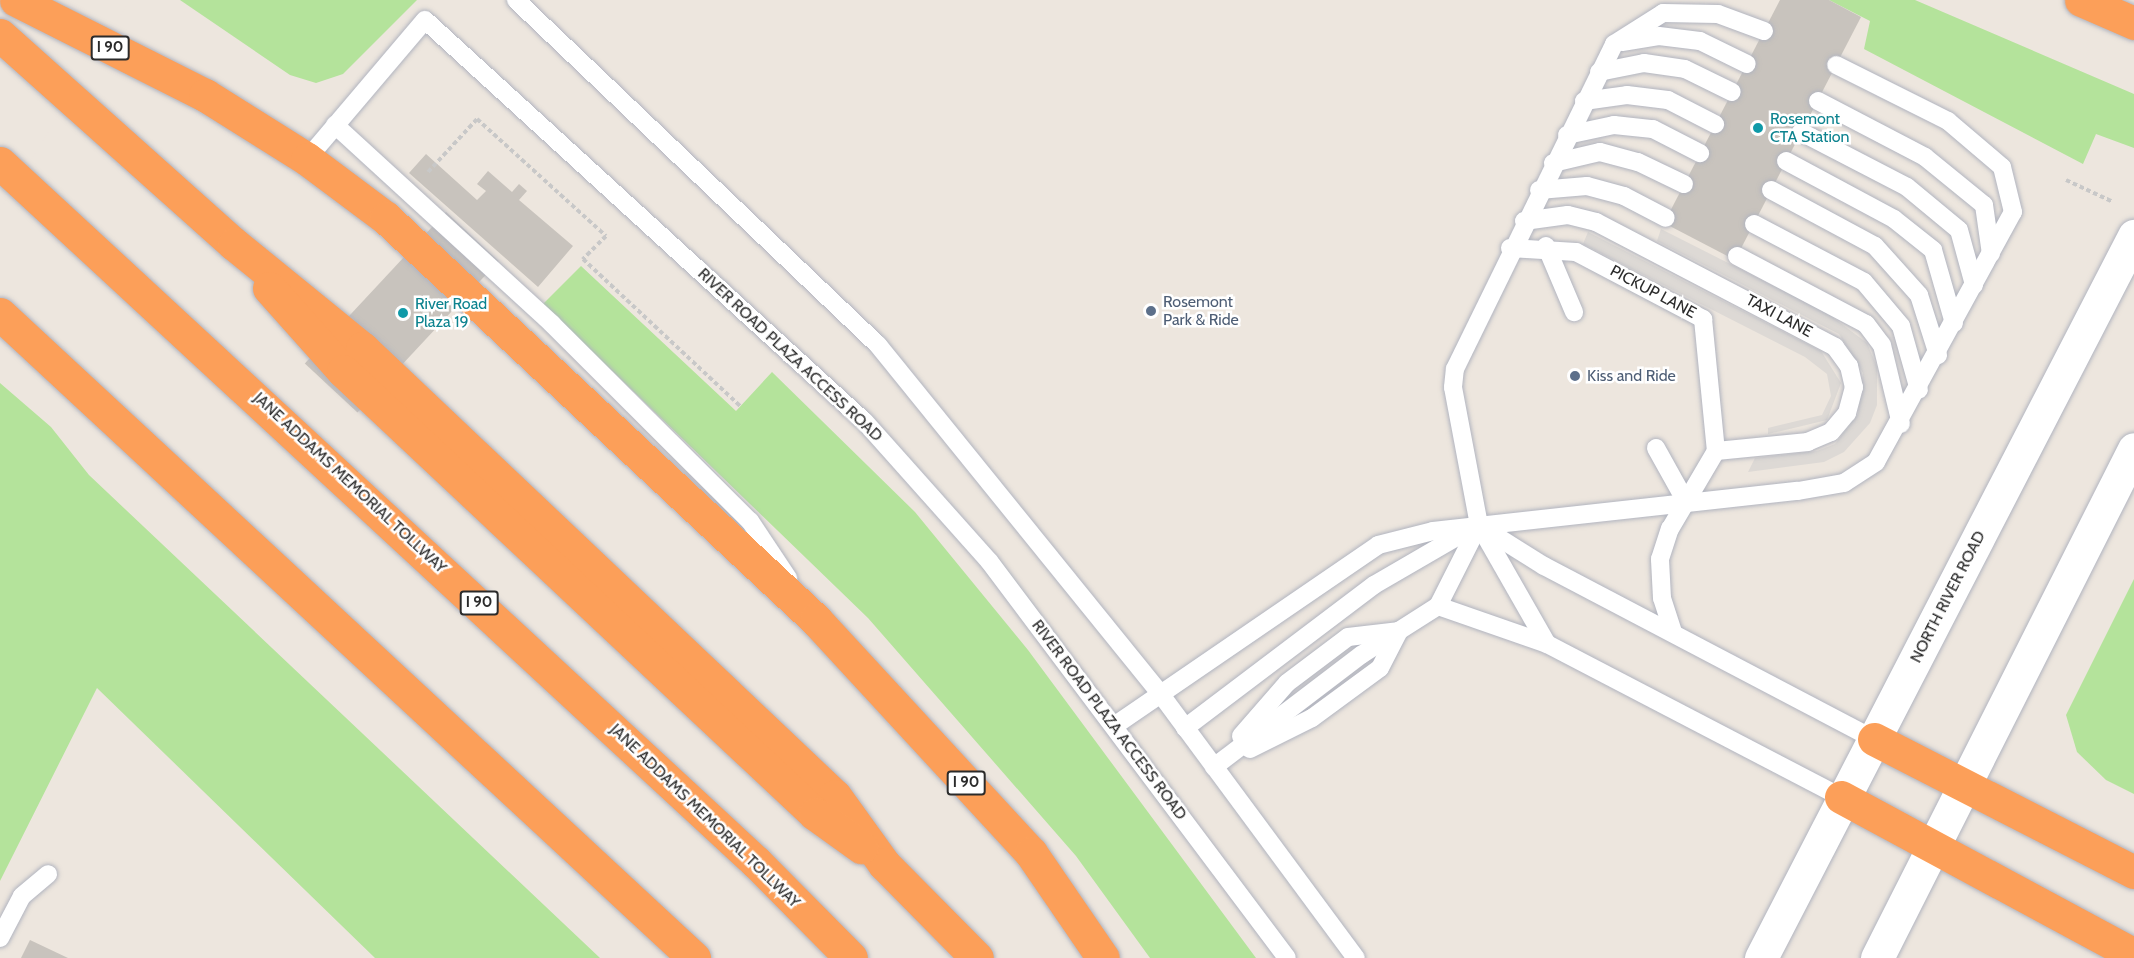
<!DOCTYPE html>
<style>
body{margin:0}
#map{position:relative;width:2134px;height:958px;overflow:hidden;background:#ede6de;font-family:Cabin,sans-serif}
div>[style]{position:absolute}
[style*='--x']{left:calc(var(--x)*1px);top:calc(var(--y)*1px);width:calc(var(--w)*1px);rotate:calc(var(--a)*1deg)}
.green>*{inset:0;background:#b4e39b}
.plaza>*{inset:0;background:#ddd9d5}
.pier>*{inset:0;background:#ede6de}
.building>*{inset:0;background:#c8c3bd;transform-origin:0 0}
.path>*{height:4px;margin-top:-2px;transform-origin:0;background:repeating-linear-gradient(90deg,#c8c8c8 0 4.5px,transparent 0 7.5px)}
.roads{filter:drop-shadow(0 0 2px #b1b4bf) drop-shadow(0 0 2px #b1b4bf)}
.service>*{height:18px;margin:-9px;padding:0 9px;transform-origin:9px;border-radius:9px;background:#fff}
.secondary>*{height:33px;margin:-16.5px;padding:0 16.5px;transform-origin:16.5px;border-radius:16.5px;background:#fff}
.motorway>*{height:33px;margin:-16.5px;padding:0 16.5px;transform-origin:16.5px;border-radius:16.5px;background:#fc9f59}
.dots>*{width:16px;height:16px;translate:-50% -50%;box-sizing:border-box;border:3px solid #fff;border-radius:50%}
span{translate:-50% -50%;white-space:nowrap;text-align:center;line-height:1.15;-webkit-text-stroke:5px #fff;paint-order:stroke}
.shield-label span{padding:2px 4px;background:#fff;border:2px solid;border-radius:4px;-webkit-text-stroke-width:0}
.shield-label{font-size:15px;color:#2b2b2b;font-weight:700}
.culture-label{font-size:16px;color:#0d838f}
.left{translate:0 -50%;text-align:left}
.street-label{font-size:16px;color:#2b2b2b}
.service-label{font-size:16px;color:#4e5e75}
</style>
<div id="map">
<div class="green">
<div style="clip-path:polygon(180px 0,417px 0,343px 74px,316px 83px,290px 75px)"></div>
<div style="clip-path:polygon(1829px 0,1915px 0,2134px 94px,2134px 148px,2096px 134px,2083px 164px,1864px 49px,1870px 21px)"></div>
<div style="clip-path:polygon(581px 266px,736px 411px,772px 372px,915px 512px,1028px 650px,1256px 958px,1150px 958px,1076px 856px,868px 618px,543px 304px)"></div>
<div style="clip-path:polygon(0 383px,51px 427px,89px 475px,600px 958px,375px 958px,97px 688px,0 881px)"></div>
<div style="clip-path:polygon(2134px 579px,2134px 794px,2106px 780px,2077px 752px,2066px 715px)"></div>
</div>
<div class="plaza">
<div style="clip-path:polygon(1661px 229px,1827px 313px,1867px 343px,1877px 367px,1877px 405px,1870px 423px,1844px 452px,1824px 462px,1748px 472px,1755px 458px,1817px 451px,1835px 444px,1858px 414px,1863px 373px,1839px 334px,1657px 241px)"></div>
<div style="clip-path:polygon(1588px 232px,1821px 351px,1841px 383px,1827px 420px,1768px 434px,1768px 428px,1822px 415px,1831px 396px,1827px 374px,1805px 357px,1583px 244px)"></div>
</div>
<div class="pier">
<div style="clip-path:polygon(0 0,130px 0,0 210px)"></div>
</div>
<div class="building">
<div style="clip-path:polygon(1780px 0,1829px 0,1861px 17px,1735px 260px,1664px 223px)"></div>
<div style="clip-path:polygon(426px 154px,477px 200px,486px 191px,477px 184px,488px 171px,512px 192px,519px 184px,527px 191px,519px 200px,573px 246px,538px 287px,409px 173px)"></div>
<div style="left:446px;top:212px;width:72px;height:207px;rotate:43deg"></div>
<div style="clip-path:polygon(30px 940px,68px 958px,21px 958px)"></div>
</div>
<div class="path">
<div style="--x:428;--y:172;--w:72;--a:-47.2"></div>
<div style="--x:477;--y:119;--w:174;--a:42.2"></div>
<div style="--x:606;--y:236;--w:33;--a:135"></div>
<div style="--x:583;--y:259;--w:215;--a:43.1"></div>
<div style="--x:2066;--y:180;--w:50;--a:25"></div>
</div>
<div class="roads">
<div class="service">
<div style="--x:516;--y:0;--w:500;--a:43.62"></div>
<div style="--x:878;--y:345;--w:452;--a:51"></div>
<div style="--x:1162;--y:696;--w:326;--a:53.5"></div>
<div style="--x:1622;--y:42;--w:37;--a:-9"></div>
<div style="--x:1659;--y:36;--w:41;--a:7"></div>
<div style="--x:1700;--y:41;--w:52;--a:26.1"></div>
<div style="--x:1599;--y:72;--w:46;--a:-11.3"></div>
<div style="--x:1644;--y:63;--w:41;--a:8.3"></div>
<div style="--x:1685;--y:69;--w:52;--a:26.1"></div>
<div style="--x:1584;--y:101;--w:43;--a:-7.9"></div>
<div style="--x:1627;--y:95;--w:41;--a:7"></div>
<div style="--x:1668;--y:100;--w:53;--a:27.1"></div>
<div style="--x:1818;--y:101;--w:121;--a:27.6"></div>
<div style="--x:1925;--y:157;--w:76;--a:39.1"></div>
<div style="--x:1984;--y:205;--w:49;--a:81.9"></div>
<div style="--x:335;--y:125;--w:294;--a:42.5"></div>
<div style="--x:552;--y:324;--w:279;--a:44.9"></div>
<div style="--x:750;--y:521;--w:69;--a:56.3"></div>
<div style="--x:1801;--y:132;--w:119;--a:27.4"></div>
<div style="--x:1907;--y:187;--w:67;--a:39.6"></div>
<div style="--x:1959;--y:230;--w:57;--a:74.7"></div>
<div style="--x:1567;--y:135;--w:48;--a:-12"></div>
<div style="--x:1614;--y:125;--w:39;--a:6"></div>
<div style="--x:1653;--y:129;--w:53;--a:27.1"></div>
<div style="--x:307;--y:159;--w:182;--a:-49.7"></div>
<div style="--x:425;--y:20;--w:596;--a:42.42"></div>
<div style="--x:865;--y:422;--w:186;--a:48.3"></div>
<div style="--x:989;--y:561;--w:496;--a:53.1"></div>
<div style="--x:1786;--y:161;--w:123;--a:28.2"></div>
<div style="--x:1894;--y:219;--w:50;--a:38.5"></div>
<div style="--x:1933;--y:250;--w:76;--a:74"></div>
<div style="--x:1553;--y:163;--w:48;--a:-13.2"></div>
<div style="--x:1600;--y:152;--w:39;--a:15"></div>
<div style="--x:1638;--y:162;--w:51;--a:25.6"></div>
<div style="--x:1539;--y:190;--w:48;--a:-4.8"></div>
<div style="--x:1587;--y:186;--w:38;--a:15"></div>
<div style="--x:1624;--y:196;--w:47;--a:27.6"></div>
<div style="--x:1771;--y:190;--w:118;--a:28.3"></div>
<div style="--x:1875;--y:246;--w:66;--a:48.1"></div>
<div style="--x:1919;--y:295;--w:63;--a:72.4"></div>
<div style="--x:1524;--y:221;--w:44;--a:-7.8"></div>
<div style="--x:1568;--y:215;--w:29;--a:14"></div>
<div style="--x:1596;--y:222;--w:270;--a:27.6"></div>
<div style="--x:1835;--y:347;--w:24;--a:54"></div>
<div style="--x:1849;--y:366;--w:22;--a:77"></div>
<div style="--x:1854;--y:387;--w:27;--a:105"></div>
<div style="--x:1847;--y:413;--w:25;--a:130"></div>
<div style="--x:1831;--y:432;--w:25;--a:157"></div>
<div style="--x:1808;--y:442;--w:92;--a:174.4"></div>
<div style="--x:1754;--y:224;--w:124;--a:27.8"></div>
<div style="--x:1864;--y:282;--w:57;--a:49.9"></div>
<div style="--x:1901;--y:326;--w:66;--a:74.3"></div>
<div style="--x:1546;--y:246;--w:72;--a:67"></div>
<div style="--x:1510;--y:248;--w:66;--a:3.5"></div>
<div style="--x:1576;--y:252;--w:144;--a:27.8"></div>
<div style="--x:1703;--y:319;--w:133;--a:84.4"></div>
<div style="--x:1737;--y:256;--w:146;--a:27.8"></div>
<div style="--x:1866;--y:324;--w:26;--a:53"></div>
<div style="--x:1882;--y:345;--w:81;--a:76.5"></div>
<div style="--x:1656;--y:448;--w:60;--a:60.9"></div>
<div style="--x:1480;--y:526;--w:75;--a:32"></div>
<div style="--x:1544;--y:566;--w:373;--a:27.7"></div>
<div style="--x:1438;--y:606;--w:115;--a:19.2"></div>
<div style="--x:1547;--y:644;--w:331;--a:27.5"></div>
<div style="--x:1673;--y:632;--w:36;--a:-108"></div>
<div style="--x:1662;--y:598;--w:39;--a:-93"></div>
<div style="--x:1660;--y:559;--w:32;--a:-72"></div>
<div style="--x:1670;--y:529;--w:91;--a:-59.5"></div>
<div style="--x:1547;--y:644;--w:137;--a:-119.7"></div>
<div style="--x:1479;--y:525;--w:140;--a:-100.7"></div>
<div style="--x:1453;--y:387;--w:18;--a:-84"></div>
<div style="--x:1455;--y:369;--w:362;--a:-63.9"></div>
<div style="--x:1614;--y:44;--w:58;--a:-32.3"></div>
<div style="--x:1663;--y:13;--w:55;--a:1"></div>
<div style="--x:1718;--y:14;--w:49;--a:20.3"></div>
<div style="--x:1114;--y:726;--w:320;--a:-34.4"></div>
<div style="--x:1378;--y:545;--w:57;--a:-14.3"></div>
<div style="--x:1433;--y:531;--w:367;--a:-6.3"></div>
<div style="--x:1798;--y:491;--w:47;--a:-9.9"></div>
<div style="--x:1844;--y:483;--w:38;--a:-33"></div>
<div style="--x:1876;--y:462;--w:285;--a:-61.3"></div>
<div style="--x:2013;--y:212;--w:46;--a:-103.7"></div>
<div style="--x:2002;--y:167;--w:71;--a:-139.6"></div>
<div style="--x:1948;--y:121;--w:125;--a:-153.4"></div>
<div style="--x:1185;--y:728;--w:237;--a:-37.1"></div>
<div style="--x:1374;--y:585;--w:110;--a:-30.1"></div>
<div style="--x:1241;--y:736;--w:70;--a:-49"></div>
<div style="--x:1287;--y:683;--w:76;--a:-37"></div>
<div style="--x:1348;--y:637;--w:50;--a:-6.8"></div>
<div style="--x:1250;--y:749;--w:69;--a:-26.6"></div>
<div style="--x:1312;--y:718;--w:84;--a:-36.3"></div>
<div style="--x:1380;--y:668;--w:42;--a:-62.8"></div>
<div style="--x:1214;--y:767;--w:185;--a:-37.3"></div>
<div style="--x:1361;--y:655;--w:91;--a:-32.5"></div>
<div style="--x:1438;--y:606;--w:91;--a:-63.2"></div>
<div style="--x:0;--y:938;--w:47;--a:-62.4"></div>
<div style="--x:22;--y:896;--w:34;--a:-40"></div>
</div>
<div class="secondary">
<div style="--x:1761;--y:958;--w:813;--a:-62.68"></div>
<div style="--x:1877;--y:958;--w:570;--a:-63.21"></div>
</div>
<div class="motorway">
<div style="--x:16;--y:0;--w:212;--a:26.7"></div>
<div style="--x:205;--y:95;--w:120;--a:32.1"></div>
<div style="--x:307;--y:159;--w:99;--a:36.8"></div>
<div style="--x:386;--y:218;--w:589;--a:43.07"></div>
<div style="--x:816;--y:620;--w:317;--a:47.3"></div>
<div style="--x:1031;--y:853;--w:127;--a:55.6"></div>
<div style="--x:2081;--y:0;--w:58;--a:23.5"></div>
<div style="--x:0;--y:35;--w:314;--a:41.8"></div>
<div style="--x:234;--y:244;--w:165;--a:39.1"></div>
<div style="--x:362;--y:348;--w:651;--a:43.45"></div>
<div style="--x:835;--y:796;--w:84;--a:54.2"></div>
<div style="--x:884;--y:864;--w:132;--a:45.3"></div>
<div style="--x:0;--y:163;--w:1030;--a:42.76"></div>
<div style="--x:756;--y:862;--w:135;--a:45.3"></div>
<div style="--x:269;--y:288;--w:111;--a:48.3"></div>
<div style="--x:343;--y:371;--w:647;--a:43.18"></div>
<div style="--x:815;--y:814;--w:57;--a:35.7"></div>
<div style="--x:0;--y:314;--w:947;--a:42.86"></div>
<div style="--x:1874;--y:739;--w:292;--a:27.1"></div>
<div style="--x:1841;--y:797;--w:333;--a:28.3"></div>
</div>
</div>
<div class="dots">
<div style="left:1758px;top:128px;background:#0f9aa8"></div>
<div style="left:1151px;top:311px;background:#5c6f8a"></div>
<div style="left:403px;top:313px;background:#0f9aa8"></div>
<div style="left:1575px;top:376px;background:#5c6f8a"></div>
</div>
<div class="shield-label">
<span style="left:110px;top:48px">I 90</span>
<span style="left:479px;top:603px">I 90</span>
<span style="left:966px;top:783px">I 90</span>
</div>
<div class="culture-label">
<span class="left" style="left:1770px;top:128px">Rosemont<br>CTA Station</span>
<span class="left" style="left:415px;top:313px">River Road<br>Plaza 19</span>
</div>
<div class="street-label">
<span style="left:1653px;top:292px;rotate:28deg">PICKUP LANE</span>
<span style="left:1779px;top:316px;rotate:28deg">TAXI LANE</span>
<span style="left:790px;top:355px;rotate:43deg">RIVER ROAD PLAZA ACCESS ROAD</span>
<span style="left:350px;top:483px;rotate:43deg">JANE ADDAMS MEMORIAL TOLLWAY</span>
<span style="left:1948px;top:597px;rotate:-63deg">NORTH RIVER ROAD</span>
<span style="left:1109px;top:720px;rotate:53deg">RIVER ROAD PLAZA ACCESS ROAD</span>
<span style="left:705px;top:816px;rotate:44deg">JANE ADDAMS MEMORIAL TOLLWAY</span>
</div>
<div class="service-label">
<span class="left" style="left:1163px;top:311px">Rosemont<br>Park &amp; Ride</span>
<span class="left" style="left:1587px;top:376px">Kiss and Ride</span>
</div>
</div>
